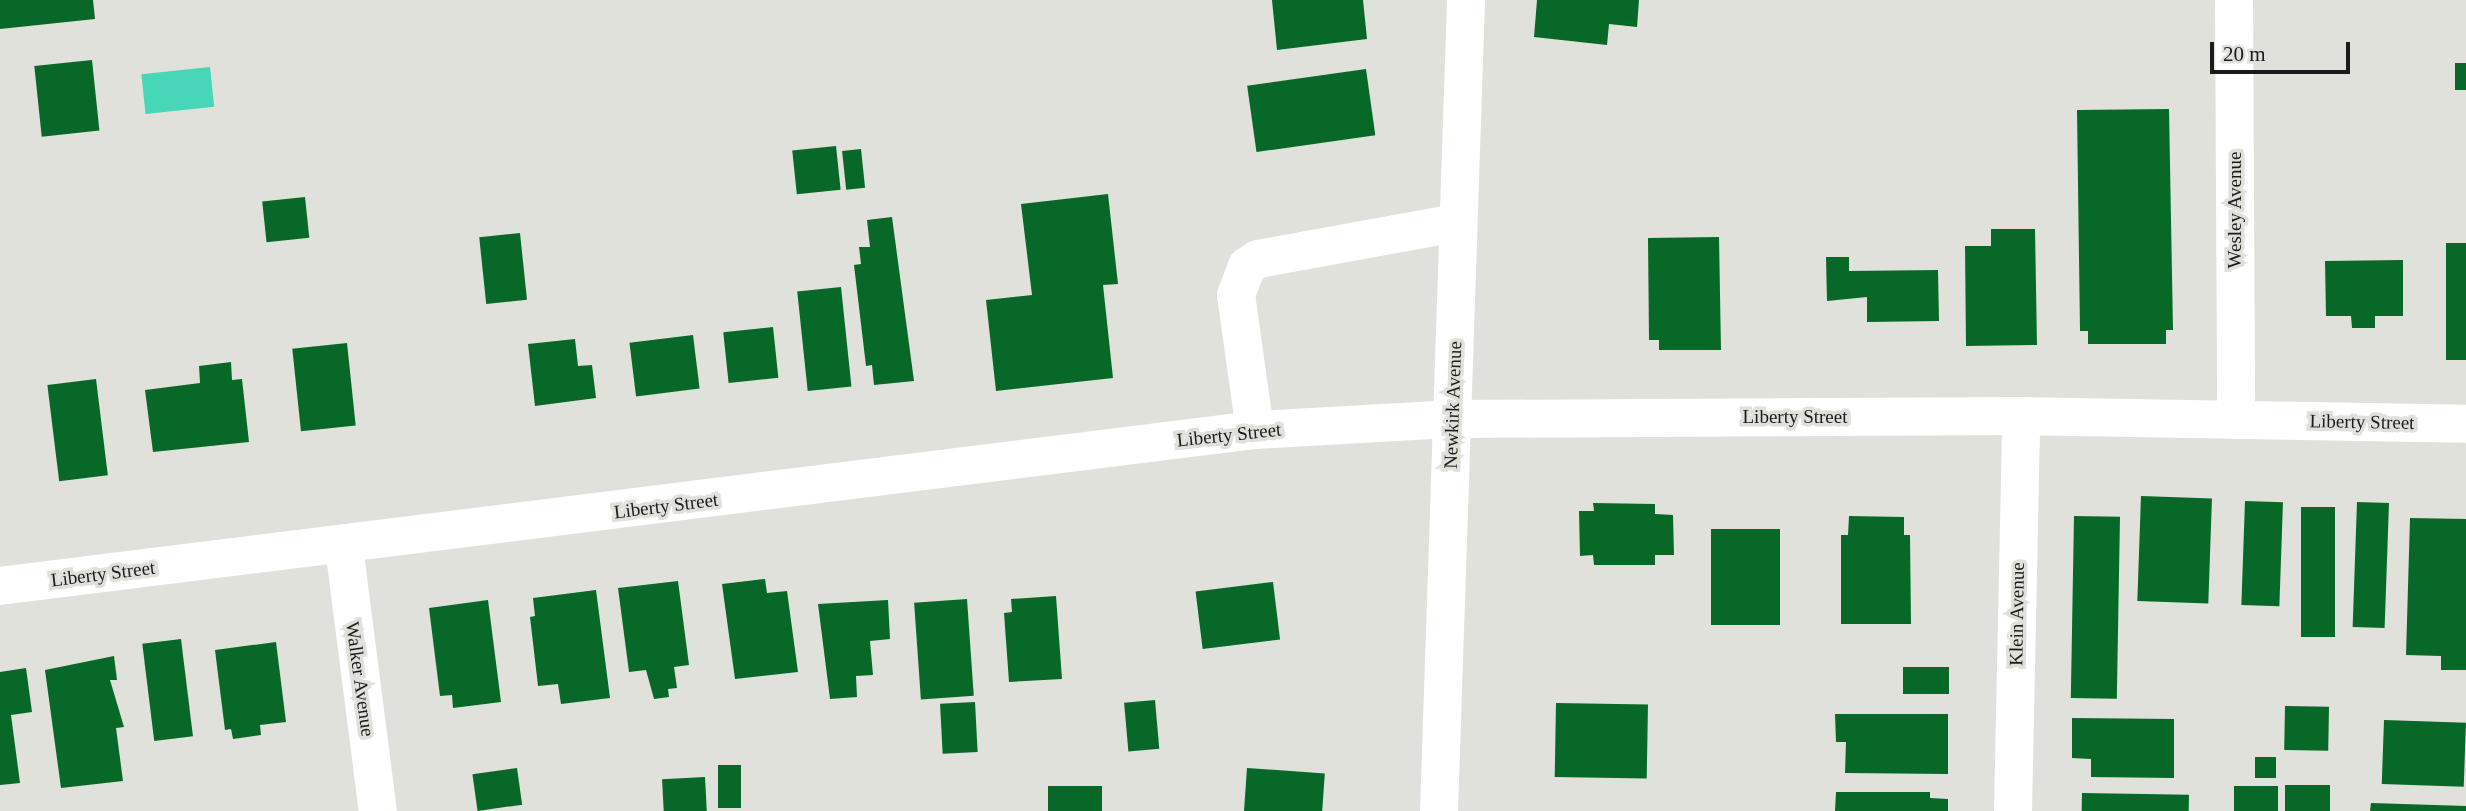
<!DOCTYPE html>
<style>
body{margin:0}
#map{position:relative;width:2466px;height:811px;overflow:hidden;background:#dfe1da;font-family:"Times New Roman",serif}
div>[style]{position:absolute}
[style*='--x']{left:calc(var(--x)*1px);top:calc(var(--y)*1px);width:calc(var(--w)*1px);rotate:calc(var(--a)*1deg)}
.water>*{inset:0;background:#47d6b7;transform-origin:0 0}
.building>*{inset:0;background:#076827;transform-origin:0 0}
.minor>*{height:38px;margin:-19px;padding:0 19px;transform-origin:19px;border-radius:19px;background:#fff}
span{translate:-50% -50%;white-space:nowrap;text-align:center;line-height:1.15;-webkit-text-stroke:7px #dfe1da;paint-order:stroke}
.street-label{font-size:19px;color:#1b1c1a}
.scale{position:absolute;left:2210px;top:42px;width:140px;height:32px;box-sizing:border-box;border:4px solid #1b1c1a;border-top:0;padding-left:9px;font-size:21px;line-height:24px;white-space:nowrap;color:#1b1c1a;-webkit-text-stroke:5px #dfe1da;paint-order:stroke}
</style>
<div id="map">
<div class="water">
<div style="left:210px;top:67px;width:40px;height:69px;rotate:84deg"></div>
</div>
<div class="building">
<div style="clip-path:polygon(0 0,93px 0,95px 19px,0 29px)"></div>
<div style="clip-path:polygon(1272px 0,1363px 0,1367px 39px,1277px 50px)"></div>
<div style="clip-path:polygon(1537px 0,1639px 0,1637px 27px,1609px 24px,1607px 45px,1534px 37px)"></div>
<div style="left:92px;top:60px;width:71px;height:58px;rotate:84deg"></div>
<div style="left:2455px;top:63px;width:11px;height:27px"></div>
<div style="left:1366px;top:69px;width:67px;height:120px;rotate:82deg"></div>
<div style="clip-path:polygon(2169px 109px,2173px 330px,2166px 330px,2166px 344px,2088px 344px,2088px 331px,2080px 331px,2077px 110px)"></div>
<div style="left:836px;top:146px;width:44px;height:44px;rotate:84deg"></div>
<div style="left:861px;top:149px;width:39px;height:19px;rotate:84deg"></div>
<div style="clip-path:polygon(1108px 194px,1118px 284px,1103px 285px,1113px 378px,996px 391px,986px 300px,1032px 295px,1021px 204px)"></div>
<div style="left:305px;top:197px;width:41px;height:43px;rotate:84deg"></div>
<div style="clip-path:polygon(892px 217px,914px 381px,874px 385px,872px 365px,866px 366px,854px 265px,861px 264px,859px 247px,870px 247px,867px 220px)"></div>
<div style="clip-path:polygon(1991px 229px,2035px 229px,2037px 345px,1966px 346px,1965px 246px,1991px 246px)"></div>
<div style="left:520px;top:233px;width:67px;height:41px;rotate:84deg"></div>
<div style="clip-path:polygon(1719px 237px,1721px 350px,1659px 350px,1659px 340px,1649px 340px,1648px 238px)"></div>
<div style="left:2446px;top:243px;width:20px;height:117px"></div>
<div style="clip-path:polygon(1826px 257px,1849px 257px,1849px 271px,1938px 270px,1939px 321px,1867px 322px,1867px 297px,1827px 301px)"></div>
<div style="clip-path:polygon(2403px 260px,2403px 316px,2375px 316px,2375px 328px,2352px 328px,2351px 316px,2326px 316px,2325px 261px)"></div>
<div style="left:841px;top:287px;width:100px;height:44px;rotate:84deg"></div>
<div style="left:773px;top:327px;width:51px;height:50px;rotate:84deg"></div>
<div style="left:693px;top:335px;width:54px;height:64px;rotate:83deg"></div>
<div style="clip-path:polygon(575px 339px,578px 366px,592px 365px,596px 398px,535px 406px,528px 344px)"></div>
<div style="left:347px;top:343px;width:83px;height:55px;rotate:84deg"></div>
<div style="clip-path:polygon(231px 362px,232px 380px,242px 379px,249px 442px,153px 452px,145px 390px,200px 383px,199px 366px)"></div>
<div style="left:96px;top:379px;width:97px;height:49px;rotate:83deg"></div>
<div style="left:2141px;top:496px;width:71px;height:105px;rotate:2deg"></div>
<div style="left:2245px;top:501px;width:38px;height:104px;rotate:2deg"></div>
<div style="left:2357px;top:502px;width:32px;height:125px;rotate:2deg"></div>
<div style="clip-path:polygon(1593px 503px,1655px 504px,1655px 514px,1673px 515px,1674px 555px,1655px 555px,1655px 565px,1594px 565px,1593px 555px,1580px 556px,1579px 511px,1594px 511px)"></div>
<div style="left:2301px;top:507px;width:34px;height:130px"></div>
<div style="clip-path:polygon(1849px 516px,1904px 517px,1904px 535px,1910px 535px,1911px 624px,1841px 624px,1841px 535px,1848px 535px)"></div>
<div style="left:2074px;top:516px;width:46px;height:182px;rotate:1deg"></div>
<div style="clip-path:polygon(2410px 518px,2466px 519px,2466px 670px,2441px 670px,2441px 656px,2406px 655px)"></div>
<div style="left:1780px;top:529px;width:96px;height:69px;rotate:90deg"></div>
<div style="clip-path:polygon(765px 579px,767px 593px,787px 591px,798px 672px,735px 679px,722px 584px)"></div>
<div style="clip-path:polygon(678px 581px,689px 665px,674px 667px,677px 688px,668px 689px,669px 697px,654px 699px,646px 670px,629px 672px,618px 588px)"></div>
<div style="left:1273px;top:582px;width:58px;height:78px;rotate:83deg"></div>
<div style="clip-path:polygon(596px 590px,610px 698px,561px 704px,558px 684px,538px 686px,530px 617px,535px 616px,533px 598px)"></div>
<div style="clip-path:polygon(1056px 596px,1062px 679px,1009px 682px,1004px 613px,1012px 612px,1011px 599px)"></div>
<div style="left:967px;top:599px;width:97px;height:53px;rotate:86deg"></div>
<div style="clip-path:polygon(488px 600px,501px 702px,453px 708px,452px 695px,440px 696px,429px 608px)"></div>
<div style="clip-path:polygon(888px 600px,890px 639px,870px 641px,873px 675px,856px 676px,857px 697px,830px 699px,818px 604px)"></div>
<div style="left:181px;top:639px;width:98px;height:39px;rotate:83deg"></div>
<div style="clip-path:polygon(276px 642px,286px 722px,260px 725px,261px 735px,233px 739px,231px 729px,225px 730px,215px 650px)"></div>
<div style="clip-path:polygon(114px 656px,117px 680px,110px 680px,124px 727px,116px 728px,123px 781px,61px 788px,45px 670px)"></div>
<div style="left:1903px;top:667px;width:46px;height:27px"></div>
<div style="clip-path:polygon(26px 668px,32px 712px,11px 715px,20px 783px,0 785px,0 672px)"></div>
<div style="left:1155px;top:700px;width:49px;height:31px;rotate:85deg"></div>
<div style="left:975px;top:702px;width:50px;height:35px;rotate:87deg"></div>
<div style="left:1556px;top:703px;width:92px;height:74px;rotate:1deg"></div>
<div style="left:2285px;top:706px;width:44px;height:44px;rotate:1deg"></div>
<div style="clip-path:polygon(1835px 714px,1948px 714px,1948px 774px,1845px 773px,1846px 742px,1836px 742px)"></div>
<div style="clip-path:polygon(2072px 718px,2174px 719px,2174px 778px,2091px 777px,2091px 759px,2072px 758px)"></div>
<div style="left:2384px;top:720px;width:82px;height:64px;rotate:2deg"></div>
<div style="left:2255px;top:757px;width:21px;height:21px"></div>
<div style="left:718px;top:765px;width:23px;height:43px"></div>
<div style="left:517px;top:768px;width:37px;height:45px;rotate:82deg"></div>
<div style="left:1247px;top:768px;width:78px;height:43px;rotate:4deg"></div>
<div style="left:705px;top:777px;width:34px;height:43px;rotate:87deg"></div>
<div style="left:2285px;top:785px;width:45px;height:26px"></div>
<div style="left:1102px;top:786px;width:25px;height:54px;rotate:90deg"></div>
<div style="left:2234px;top:786px;width:44px;height:25px"></div>
<div style="clip-path:polygon(1836px 792px,1930px 792px,1930px 798px,1948px 799px,1948px 811px,1835px 811px)"></div>
<div style="left:2082px;top:793px;width:107px;height:18px;rotate:1deg"></div>
<div style="clip-path:polygon(2371px 803px,2466px 806px,2466px 811px,2370px 811px)"></div>
</div>
<div class="minor">
<div style="--x:2234;--y:0;--w:420;--a:89.7"></div>
<div style="--x:1255;--y:430;--w:136;--a:-98"></div>
<div style="--x:1236;--y:295;--w:31;--a:-69"></div>
<div style="--x:1247;--y:266;--w:13;--a:-32"></div>
<div style="--x:1258;--y:259;--w:201;--a:-10.3"></div>
<div style="--x:344;--y:547;--w:266;--a:82.7"></div>
<div style="--x:0;--y:586;--w:1265;--a:-7.09"></div>
<div style="--x:1255;--y:430;--w:199;--a:-3.2"></div>
<div style="--x:1454;--y:419;--w:567;--a:-0.3"></div>
<div style="--x:2021;--y:416;--w:445;--a:1"></div>
<div style="--x:1439;--y:811;--w:811;--a:-88.09"></div>
<div style="--x:2013;--y:811;--w:395;--a:-88.8"></div>
</div>
<div class="street-label">
<span style="left:2235px;top:210px;rotate:-90deg">Wesley Avenue</span>
<span style="left:1453px;top:405px;rotate:-88deg">Newkirk Avenue</span>
<span style="left:1795px;top:417px">Liberty Street</span>
<span style="left:2362px;top:422px;rotate:1deg">Liberty Street</span>
<span style="left:1229px;top:435px;rotate:-6deg">Liberty Street</span>
<span style="left:666px;top:506px;rotate:-7deg">Liberty Street</span>
<span style="left:103px;top:574px;rotate:-7deg">Liberty Street</span>
<span style="left:2017px;top:614px;rotate:-89deg">Klein Avenue</span>
<span style="left:360px;top:679px;rotate:82deg">Walker Avenue</span>
</div>
<div class="scale">20 m</div>
</div>
